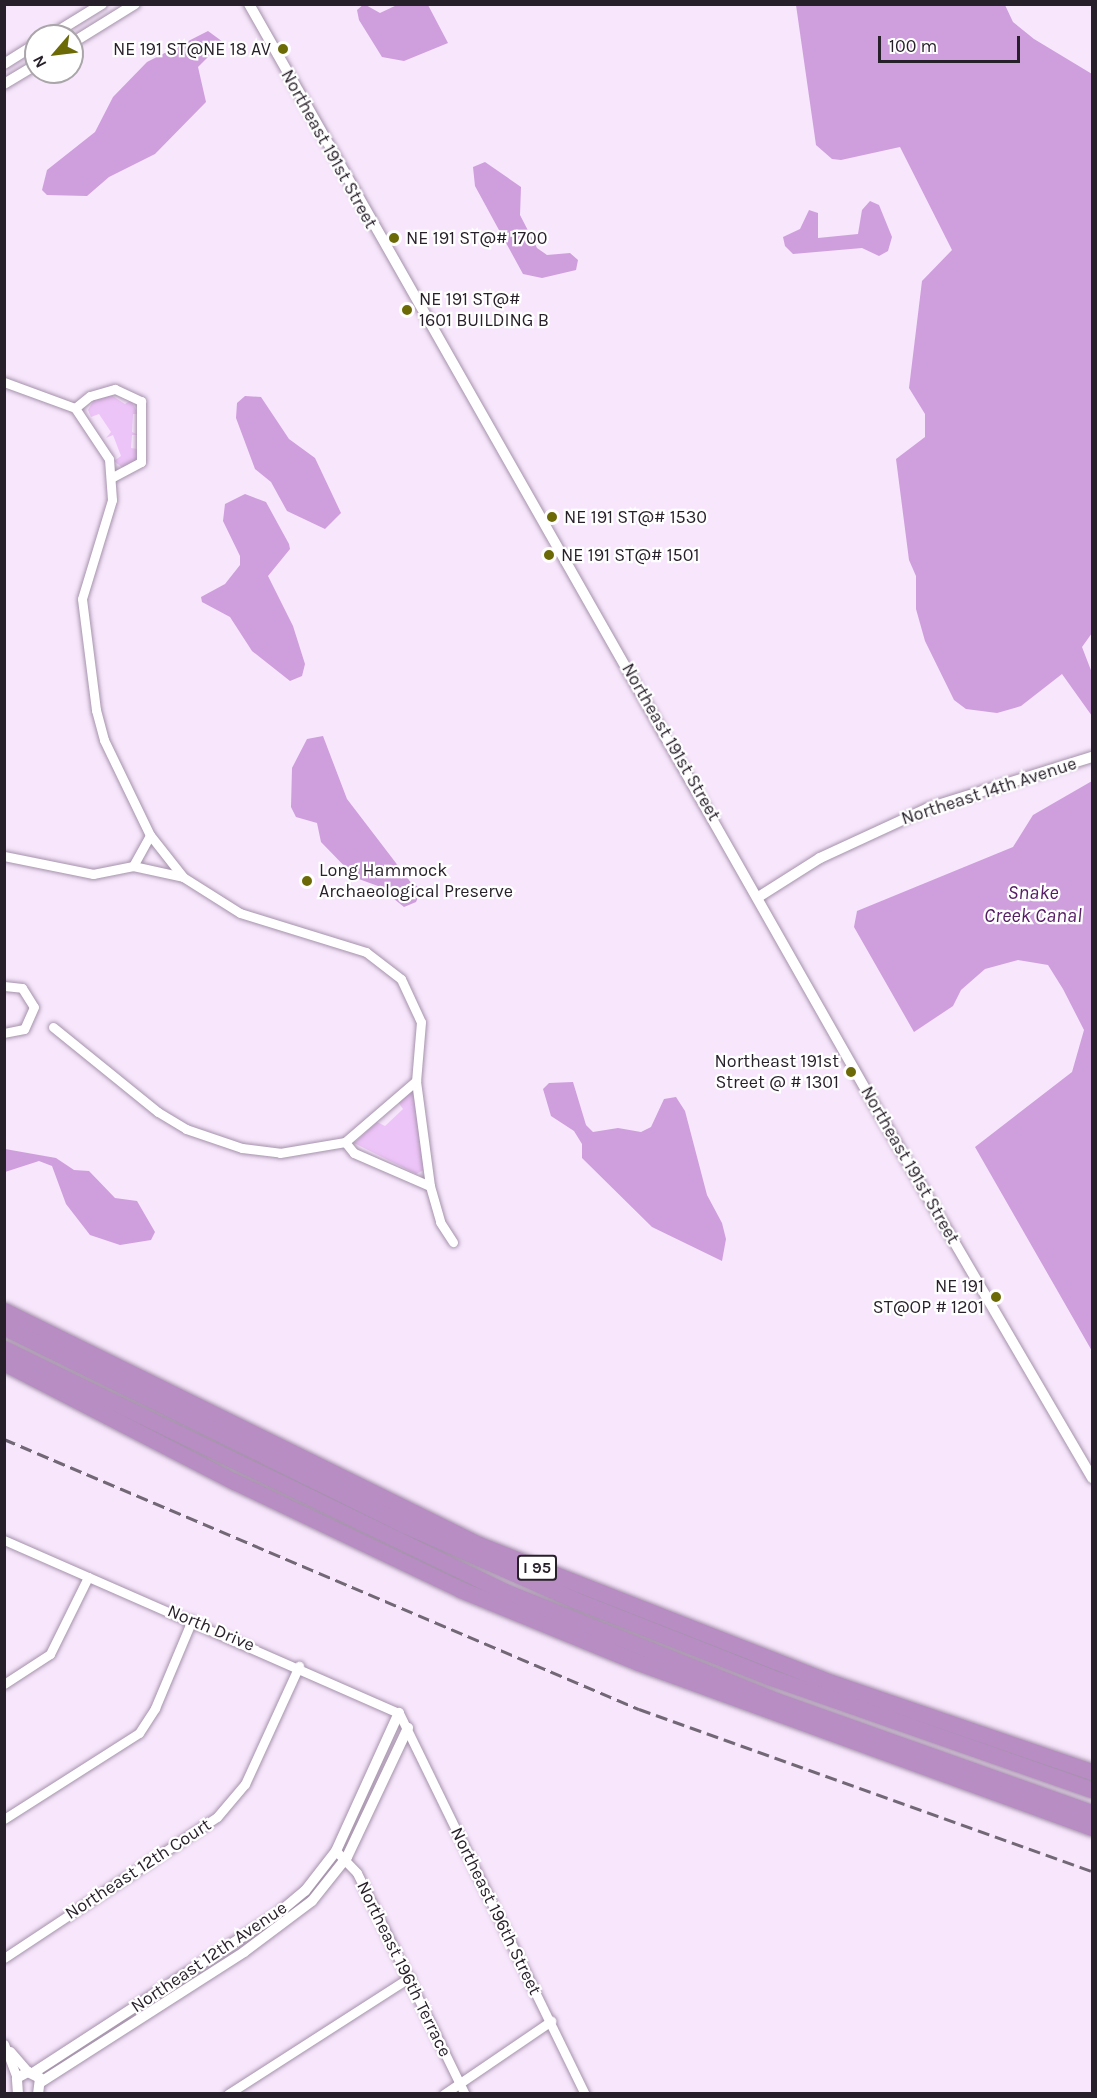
<!DOCTYPE html>
<style>
body{margin:0}
#map{position:relative;width:1097px;height:2098px;overflow:hidden;background:#f7e6fc;font-family:Karla,sans-serif}
div>[style]{position:absolute}
[style*='--x']{left:calc(var(--x)*1px);top:calc(var(--y)*1px);width:calc(var(--w)*1px);rotate:calc(var(--a)*1deg)}
.green>*{inset:0;background:#edc4f8}
.water>*{inset:0;background:#cf9edd}
.roads{filter:drop-shadow(0 0 2px #a592ab) drop-shadow(0 0 2px #a592ab)}
.minor>*{height:9px;margin:-4.5px;padding:0 4.5px;transform-origin:4.5px;border-radius:4.5px;background:#fff}
.tertiary>*{height:10px;margin:-5px;padding:0 5px;transform-origin:5px;border-radius:5px;background:#fff}
.motorway>*{height:16px;margin:-8px;padding:0 8px;transform-origin:8px;border-radius:8px;background:#b88dc4}
.rail>*{height:3px;margin-top:-1.5px;transform-origin:0;background:repeating-linear-gradient(90deg,#726775 0 12px,transparent 0 18px)}
.dots>*{width:16px;height:16px;translate:-50% -50%;box-sizing:border-box;border:3px solid #fff;border-radius:50%}
span{translate:-50% -50%;white-space:nowrap;text-align:center;line-height:1.15;-webkit-text-stroke:4.5px #fff;paint-order:stroke}
.shield-label span{padding:2px 4px;background:#fff;border:2px solid;border-radius:4px;-webkit-text-stroke-width:0}
.shield-label{font-size:16px;color:#271f29;font-weight:700}
.poi-label{font-size:18px;color:#271f29}
.right{translate:-100% -50%;text-align:right}
.left{translate:0 -50%;text-align:left}
.street-label{font-size:18px;color:#271f29}
.water-label{font-size:20px;color:#561b65;font-style:italic}
.frame{position:absolute;inset:0;border:6px solid #271f29;pointer-events:none}
.north{position:absolute;left:24px;top:24px;width:60px;height:60px;box-sizing:border-box;background:#fff;border:2px solid #a9a5a9;border-radius:50%;rotate:242deg;font-size:16px;font-weight:700;line-height:24px;text-align:center;color:#271f29}
.north::after{content:'';display:block;margin:auto;width:21px;height:27px;background:#6c6a07;clip-path:polygon(50% 0,100% 100%,50% 72%,0 100%)}
.scale{position:absolute;left:878px;top:36px;width:142px;height:27px;box-sizing:border-box;border:3px solid #271f29;border-top:0;padding-left:8px;font-size:18px;line-height:21px;white-space:nowrap;color:#271f29;-webkit-text-stroke:4px #fff;paint-order:stroke}
</style>
<div id="map">
<div class="green">
<div style="clip-path:polygon(111px 395px,125px 404px,131px 400px,138px 414px,133px 414px,132px 432px,139px 435px,132px 435px,131px 448px,137px 449px,137px 460px,123px 468px,114px 461px,121px 456px,113px 435px,106px 438px,111px 432px,99px 414px,91px 417px,88px 410px,95px 398px)"></div>
<div style="clip-path:polygon(408px 1092px,415px 1093px,424px 1170px,416px 1174px,354px 1143px,377px 1122px,385px 1126px,403px 1109px,398px 1102px)"></div>
</div>
<div class="water">
<div style="clip-path:polygon(364px 4px,380px 13px,397px 5px,428px 5px,448px 43px,404px 61px,382px 57px,359px 20px,357px 10px)"></div>
<div style="clip-path:polygon(796px 5px,1005px 5px,1013px 22px,1034px 39px,1092px 74px,1092px 633px,1082px 647px,1092px 673px,1092px 716px,1062px 674px,1021px 706px,997px 713px,966px 709px,954px 700px,925px 641px,916px 609px,916px 576px,909px 560px,896px 459px,925px 437px,925px 414px,909px 388px,922px 281px,952px 250px,900px 147px,841px 160px,832px 159px,816px 145px)"></div>
<div style="clip-path:polygon(208px 31px,223px 42px,198px 67px,206px 102px,155px 154px,109px 177px,87px 196px,47px 195px,42px 190px,47px 170px,95px 132px,113px 97px,147px 62px)"></div>
<div style="clip-path:polygon(485px 162px,521px 187px,520px 215px,537px 248px,547px 255px,570px 253px,578px 260px,576px 270px,542px 278px,523px 274px,475px 186px,473px 167px)"></div>
<div style="clip-path:polygon(870px 201px,879px 205px,892px 237px,888px 251px,879px 256px,862px 248px,793px 254px,785px 246px,783px 237px,800px 229px,809px 210px,818px 213px,818px 238px,858px 234px,862px 210px)"></div>
<div style="clip-path:polygon(245px 396px,261px 397px,289px 439px,315px 458px,341px 513px,325px 529px,287px 511px,271px 482px,255px 469px,236px 418px,237px 403px)"></div>
<div style="clip-path:polygon(245px 494px,266px 502px,289px 544px,290px 549px,268px 576px,293px 626px,305px 664px,302px 676px,290px 681px,252px 651px,230px 617px,202px 602px,201px 597px,225px 584px,240px 565px,240px 556px,223px 521px,225px 504px)"></div>
<div style="clip-path:polygon(323px 736px,347px 799px,412px 884px,422px 888px,416px 902px,404px 907px,378px 886px,356px 878px,321px 842px,317px 823px,296px 817px,291px 807px,292px 768px,307px 739px)"></div>
<div style="clip-path:polygon(1092px 781px,1092px 1351px,975px 1147px,1072px 1072px,1084px 1030px,1063px 989px,1048px 965px,1018px 960px,985px 969px,961px 990px,953px 1006px,914px 1032px,854px 927px,857px 911px,1013px 847px,1033px 815px)"></div>
<div style="clip-path:polygon(573px 1082px,586px 1125px,593px 1132px,618px 1128px,641px 1132px,651px 1127px,664px 1099px,676px 1097px,685px 1111px,707px 1195px,722px 1223px,726px 1239px,722px 1261px,652px 1227px,582px 1158px,582px 1144px,574px 1131px,551px 1116px,543px 1089px,549px 1083px)"></div>
<div style="clip-path:polygon(5px 1149px,56px 1158px,74px 1170px,89px 1171px,115px 1198px,137px 1201px,155px 1232px,151px 1240px,120px 1245px,90px 1235px,66px 1204px,52px 1166px,39px 1161px,5px 1172px)"></div>
</div>
<div class="roads">
<div class="minor">
<div style="--x:4;--y:382;--w:76;--a:20.1"></div>
<div style="--x:75;--y:408;--w:61;--a:56.3"></div>
<div style="--x:109;--y:459;--w:41;--a:85.8"></div>
<div style="--x:112;--y:500;--w:103;--a:106.9"></div>
<div style="--x:82;--y:599;--w:112;--a:82.8"></div>
<div style="--x:96;--y:710;--w:31;--a:75"></div>
<div style="--x:104;--y:740;--w:106;--a:64.2"></div>
<div style="--x:150;--y:835;--w:53;--a:51.8"></div>
<div style="--x:75;--y:408;--w:19;--a:-39"></div>
<div style="--x:90;--y:396;--w:26;--a:-16"></div>
<div style="--x:115;--y:389;--w:29;--a:25"></div>
<div style="--x:141;--y:401;--w:61;--a:90"></div>
<div style="--x:141;--y:462;--w:32;--a:152"></div>
<div style="--x:4;--y:856;--w:91;--a:11.4"></div>
<div style="--x:93;--y:874;--w:41;--a:-11.3"></div>
<div style="--x:133;--y:866;--w:35;--a:-61"></div>
<div style="--x:133;--y:866;--w:51;--a:12.4"></div>
<div style="--x:183;--y:877;--w:67;--a:32.3"></div>
<div style="--x:240;--y:913;--w:132;--a:17.2"></div>
<div style="--x:366;--y:952;--w:44;--a:37.6"></div>
<div style="--x:401;--y:979;--w:47;--a:65.1"></div>
<div style="--x:421;--y:1022;--w:59;--a:94.8"></div>
<div style="--x:416;--y:1081;--w:106;--a:82.4"></div>
<div style="--x:430;--y:1186;--w:37;--a:74"></div>
<div style="--x:440;--y:1222;--w:24;--a:57"></div>
<div style="--x:4;--y:986;--w:18;--a:6"></div>
<div style="--x:22;--y:988;--w:22;--a:58"></div>
<div style="--x:34;--y:1007;--w:24;--a:114"></div>
<div style="--x:24;--y:1029;--w:20;--a:169"></div>
<div style="--x:53;--y:1027;--w:135;--a:39"></div>
<div style="--x:158;--y:1112;--w:33;--a:31"></div>
<div style="--x:186;--y:1129;--w:59;--a:18.7"></div>
<div style="--x:242;--y:1148;--w:38;--a:7"></div>
<div style="--x:280;--y:1153;--w:66;--a:-9.6"></div>
<div style="--x:345;--y:1142;--w:94;--a:-40.7"></div>
<div style="--x:345;--y:1142;--w:14;--a:51"></div>
<div style="--x:354;--y:1153;--w:83;--a:23.5"></div>
<div style="--x:4;--y:1540;--w:431;--a:23.7"></div>
<div style="--x:399;--y:1713;--w:424;--a:64"></div>
<div style="--x:4;--y:1684;--w:55;--a:-33.1"></div>
<div style="--x:50;--y:1654;--w:86;--a:-63.7"></div>
<div style="--x:4;--y:1819;--w:160;--a:-32.5"></div>
<div style="--x:139;--y:1733;--w:30;--a:-57"></div>
<div style="--x:155;--y:1708;--w:95;--a:-67.2"></div>
<div style="--x:336;--y:1851;--w:30;--a:46"></div>
<div style="--x:357;--y:1873;--w:246;--a:64"></div>
<div style="--x:4;--y:1958;--w:255;--a:-33.5"></div>
<div style="--x:217;--y:1817;--w:43;--a:-49.7"></div>
<div style="--x:245;--y:1784;--w:130;--a:-65.4"></div>
<div style="--x:4;--y:2044;--w:36;--a:69"></div>
<div style="--x:10;--y:2051;--w:28;--a:49"></div>
<div style="--x:228;--y:2094;--w:216;--a:-32.7"></div>
<div style="--x:444;--y:2094;--w:130;--a:-34.3"></div>
</div>
<div class="tertiary">
<div style="--x:249;--y:4;--w:1284;--a:60.4"></div>
<div style="--x:883;--y:1120;--w:415;--a:59.7"></div>
<div style="--x:50;--y:36;--w:61;--a:-31.6"></div>
<div style="--x:72;--y:43;--w:74;--a:-31.8"></div>
<div style="--x:4;--y:64;--w:38;--a:-32"></div>
<div style="--x:4;--y:84;--w:37;--a:-31"></div>
<div style="--x:760;--y:896;--w:71;--a:-32.3"></div>
<div style="--x:820;--y:858;--w:119;--a:-24.8"></div>
<div style="--x:928;--y:808;--w:172;--a:-17.3"></div>
<div style="--x:33;--y:2073;--w:290;--a:-33"></div>
<div style="--x:276;--y:1915;--w:38;--a:-40"></div>
<div style="--x:305;--y:1891;--w:51;--a:-52.2"></div>
<div style="--x:336;--y:1851;--w:152;--a:-65.5"></div>
<div style="--x:41;--y:2082;--w:241;--a:-32.6"></div>
<div style="--x:244;--y:1952;--w:85;--a:-36.9"></div>
<div style="--x:312;--y:1901;--w:56;--a:-51.5"></div>
<div style="--x:347;--y:1857;--w:143;--a:-64.7"></div>
<div style="--x:18;--y:2094;--w:16;--a:-94"></div>
<div style="--x:17;--y:2078;--w:13;--a:-29"></div>
<div style="--x:28;--y:2072;--w:13;--a:27"></div>
<div style="--x:40;--y:2078;--w:16;--a:97"></div>
</div>
<div class="motorway">
<div style="--x:4;--y:1311;--w:530;--a:26.23"></div>
<div style="--x:479;--y:1545;--w:370;--a:21.4"></div>
<div style="--x:823;--y:1680;--w:284;--a:18.9"></div>
<div style="--x:4;--y:1327;--w:444;--a:26.3"></div>
<div style="--x:402;--y:1524;--w:188;--a:23.8"></div>
<div style="--x:574;--y:1600;--w:210;--a:21.5"></div>
<div style="--x:769;--y:1677;--w:342;--a:19.3"></div>
<div style="--x:4;--y:1349;--w:557;--a:25.87"></div>
<div style="--x:505;--y:1592;--w:287;--a:21.9"></div>
<div style="--x:771;--y:1699;--w:341;--a:19.6"></div>
<div style="--x:4;--y:1363;--w:260;--a:27.3"></div>
<div style="--x:235;--y:1482;--w:250;--a:25.5"></div>
<div style="--x:461;--y:1590;--w:192;--a:22.3"></div>
<div style="--x:639;--y:1663;--w:482;--a:20"></div>
</div>
</div>
<div class="rail">
<div style="--x:4;--y:1439;--w:690;--a:23.04"></div>
<div style="--x:639;--y:1709;--w:481;--a:19.7"></div>
</div>
<div class="dots">
<div style="left:283px;top:49px;background:#6c6a07"></div>
<div style="left:394px;top:238px;background:#6c6a07"></div>
<div style="left:407px;top:310px;background:#6c6a07"></div>
<div style="left:552px;top:517px;background:#6c6a07"></div>
<div style="left:549px;top:555px;background:#6c6a07"></div>
<div style="left:307px;top:881px;background:#6c6a07"></div>
<div style="left:851px;top:1072px;background:#6c6a07"></div>
<div style="left:996px;top:1297px;background:#6c6a07"></div>
</div>
<div class="shield-label">
<span style="left:537px;top:1568px">I 95</span>
</div>
<div class="poi-label">
<span class="right" style="left:271px;top:49px">NE 191 ST@NE 18 AV</span>
<span class="left" style="left:406px;top:238px">NE 191 ST@# 1700</span>
<span class="left" style="left:419px;top:310px">NE 191 ST@#<br>1601 BUILDING B</span>
<span class="left" style="left:564px;top:517px">NE 191 ST@# 1530</span>
<span class="left" style="left:561px;top:555px">NE 191 ST@# 1501</span>
<span class="left" style="left:319px;top:881px">Long Hammock<br>Archaeological Preserve</span>
<span class="right" style="left:839px;top:1072px">Northeast 191st<br>Street @ # 1301</span>
<span class="right" style="left:984px;top:1297px">NE 191<br>ST@OP # 1201</span>
</div>
<div class="street-label">
<span style="left:329px;top:149px;rotate:61deg">Northeast 191st Street</span>
<span style="left:671px;top:742px;rotate:60deg">Northeast 191st Street</span>
<span style="left:989px;top:791px;rotate:-18deg">Northeast 14th Avenue</span>
<span style="left:910px;top:1165px;rotate:60deg">Northeast 191st Street</span>
<span style="left:211px;top:1628px;rotate:23deg">North Drive</span>
<span style="left:138px;top:1869px;rotate:-33deg">Northeast 12th Court</span>
<span style="left:496px;top:1911px;rotate:64deg">Northeast 196th Street</span>
<span style="left:209px;top:1957px;rotate:-34deg">Northeast 12th Avenue</span>
<span style="left:404px;top:1969px;rotate:64deg">Northeast 196th Terrace</span>
</div>
<div class="water-label">
<span style="left:1033px;top:904px">Snake<br>Creek Canal</span>
</div>
<div class="frame"></div>
<div class="north">N</div>
<div class="scale">100 m</div>
</div>
